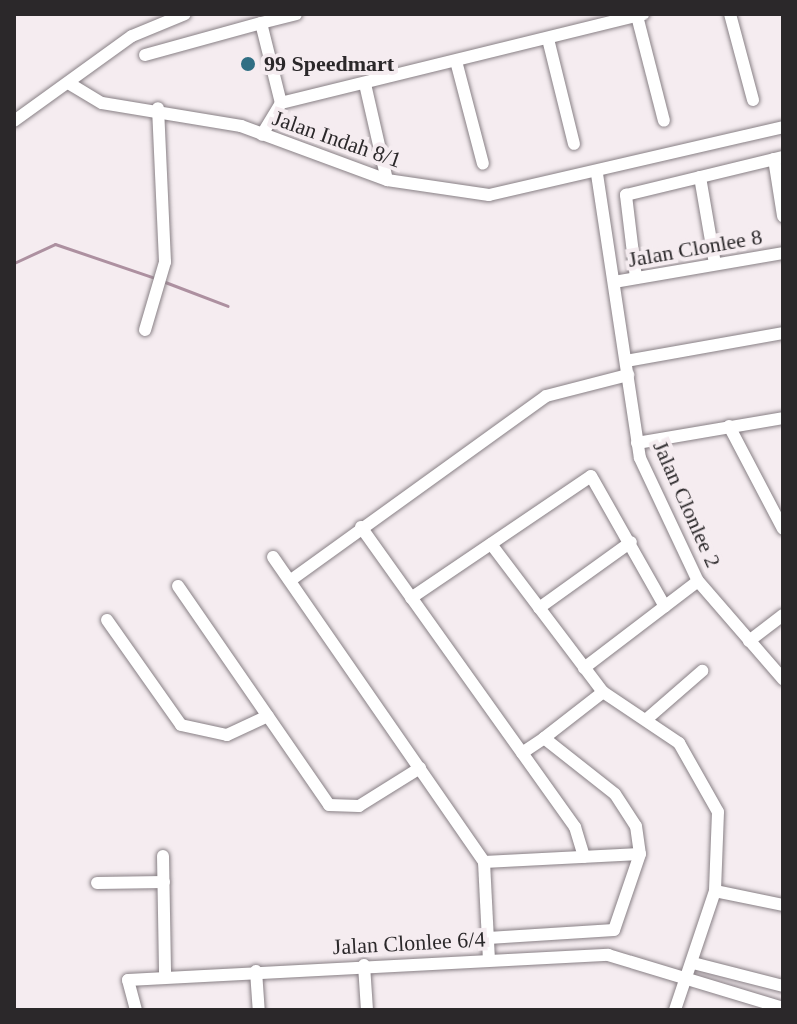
<!DOCTYPE html>
<style>
body{margin:0}
#map{position:relative;width:797px;height:1024px;overflow:hidden;background:#f5ecf0;font-family:"Times New Roman",serif}
div>[style]{position:absolute}
[style*='--x']{left:calc(var(--x)*1px);top:calc(var(--y)*1px);width:calc(var(--w)*1px);rotate:calc(var(--a)*1deg)}
.stream>*{height:3px;margin:-1.5px;padding:0 1.5px;transform-origin:1.5px;border-radius:1.5px;background:#ad90a0}
.roads{filter:drop-shadow(0 0 2px #888085) drop-shadow(0 0 2px #888085)}
.minor>*{height:12px;margin:-6px;padding:0 6px;transform-origin:6px;border-radius:6px;background:#fff}
.dots>*{width:22px;height:22px;translate:-50% -50%;box-sizing:border-box;border:4px solid #f5ecf0;border-radius:50%}
span{translate:-50% -50%;white-space:nowrap;text-align:center;line-height:1.15;-webkit-text-stroke:8px #f5ecf0;paint-order:stroke}
.poi-label{font-size:22px;color:#2b282a;font-weight:700}
.left{translate:0 -50%;text-align:left}
.street-label{font-size:22px;color:#2b282a}
.frame{position:absolute;inset:0;border:16px solid #2b282a;pointer-events:none}
</style>
<div id="map">
<div class="stream">
<div style="--x:14;--y:263;--w:45;--a:-24.9"></div>
<div style="--x:55;--y:244;--w:109;--a:18.8"></div>
<div style="--x:165;--y:282;--w:67;--a:20.9"></div>
</div>
<div class="roads">
<div class="minor">
<div style="--x:730;--y:14;--w:89;--a:75"></div>
<div style="--x:637;--y:16;--w:108;--a:75.6"></div>
<div style="--x:261;--y:23;--w:36;--a:-14"></div>
<div style="--x:548;--y:39;--w:108;--a:76.1"></div>
<div style="--x:145;--y:55;--w:120;--a:-15.4"></div>
<div style="--x:261;--y:23;--w:82;--a:76"></div>
<div style="--x:281;--y:103;--w:37;--a:121"></div>
<div style="--x:456;--y:61;--w:106;--a:75.3"></div>
<div style="--x:70;--y:84;--w:37;--a:31"></div>
<div style="--x:102;--y:103;--w:141;--a:9.4"></div>
<div style="--x:241;--y:126;--w:156;--a:20.3"></div>
<div style="--x:387;--y:180;--w:103;--a:8.4"></div>
<div style="--x:489;--y:195;--w:302;--a:-13"></div>
<div style="--x:365;--y:84;--w:98;--a:77.1"></div>
<div style="--x:281;--y:103;--w:373;--a:-13.8"></div>
<div style="--x:14;--y:121;--w:145;--a:-35.8"></div>
<div style="--x:132;--y:36;--w:57;--a:-22.5"></div>
<div style="--x:774;--y:159;--w:58;--a:81"></div>
<div style="--x:597;--y:174;--w:287;--a:81.4"></div>
<div style="--x:640;--y:458;--w:136;--a:64.8"></div>
<div style="--x:698;--y:581;--w:130;--a:49.1"></div>
<div style="--x:700;--y:177;--w:88;--a:80.2"></div>
<div style="--x:636;--y:278;--w:84;--a:-96.9"></div>
<div style="--x:626;--y:195;--w:162;--a:-13.6"></div>
<div style="--x:614;--y:282;--w:171;--a:-9.7"></div>
<div style="--x:145;--y:330;--w:71;--a:-73.6"></div>
<div style="--x:165;--y:262;--w:154;--a:-92.6"></div>
<div style="--x:626;--y:361;--w:159;--a:-10.1"></div>
<div style="--x:729;--y:426;--w:116;--a:62.3"></div>
<div style="--x:637;--y:443;--w:148;--a:-9.7"></div>
<div style="--x:361;--y:527;--w:369;--a:54.5"></div>
<div style="--x:575;--y:827;--w:31;--a:73"></div>
<div style="--x:491;--y:544;--w:186;--a:52.9"></div>
<div style="--x:603;--y:692;--w:92;--a:33.9"></div>
<div style="--x:679;--y:743;--w:79;--a:60.5"></div>
<div style="--x:718;--y:812;--w:79;--a:92.2"></div>
<div style="--x:715;--y:891;--w:126;--a:108.6"></div>
<div style="--x:273;--y:557;--w:371;--a:55.3"></div>
<div style="--x:484;--y:862;--w:98;--a:87.1"></div>
<div style="--x:291;--y:580;--w:314;--a:-35.8"></div>
<div style="--x:546;--y:396;--w:85;--a:-14.4"></div>
<div style="--x:178;--y:586;--w:266;--a:55.4"></div>
<div style="--x:329;--y:805;--w:30;--a:2"></div>
<div style="--x:359;--y:806;--w:72;--a:-31.9"></div>
<div style="--x:411;--y:598;--w:217;--a:-34.1"></div>
<div style="--x:591;--y:476;--w:150;--a:60.5"></div>
<div style="--x:539;--y:608;--w:113;--a:-35.7"></div>
<div style="--x:107;--y:620;--w:128;--a:54.8"></div>
<div style="--x:181;--y:725;--w:47;--a:12.3"></div>
<div style="--x:227;--y:735;--w:45;--a:-24.9"></div>
<div style="--x:749;--y:641;--w:43;--a:-37.4"></div>
<div style="--x:584;--y:668;--w:143;--a:-37.3"></div>
<div style="--x:648;--y:718;--w:72;--a:-41"></div>
<div style="--x:544;--y:738;--w:75;--a:-37.9"></div>
<div style="--x:522;--y:753;--w:27;--a:-34"></div>
<div style="--x:544;--y:738;--w:90;--a:38.3"></div>
<div style="--x:615;--y:794;--w:38;--a:57"></div>
<div style="--x:636;--y:826;--w:28;--a:82"></div>
<div style="--x:163;--y:856;--w:120;--a:89"></div>
<div style="--x:484;--y:862;--w:156;--a:-2.9"></div>
<div style="--x:640;--y:854;--w:80;--a:108.9"></div>
<div style="--x:614;--y:930;--w:126;--a:176.4"></div>
<div style="--x:97;--y:883;--w:67;--a:-0.9"></div>
<div style="--x:715;--y:891;--w:69;--a:11.6"></div>
<div style="--x:693;--y:963;--w:93;--a:14.3"></div>
<div style="--x:364;--y:965;--w:45;--a:86.2"></div>
<div style="--x:256;--y:971;--w:39;--a:86"></div>
<div style="--x:136;--y:1010;--w:31;--a:-105"></div>
<div style="--x:128;--y:980;--w:481;--a:-3"></div>
<div style="--x:608;--y:955;--w:183;--a:16.8"></div>
</div>
</div>
<div class="dots">
<div style="left:248px;top:64px;background:#306f84"></div>
</div>
<div class="poi-label">
<span class="left" style="left:264px;top:64px">99 Speedmart</span>
</div>
<div class="street-label">
<span style="left:337px;top:139px;rotate:19deg">Jalan Indah 8/1</span>
<span style="left:695px;top:248px;rotate:-10deg">Jalan Clonlee 8</span>
<span style="left:687px;top:504px;rotate:66deg">Jalan Clonlee 2</span>
<span style="left:409px;top:943px;rotate:-3deg">Jalan Clonlee 6/4</span>
</div>
<div class="frame"></div>
</div>
